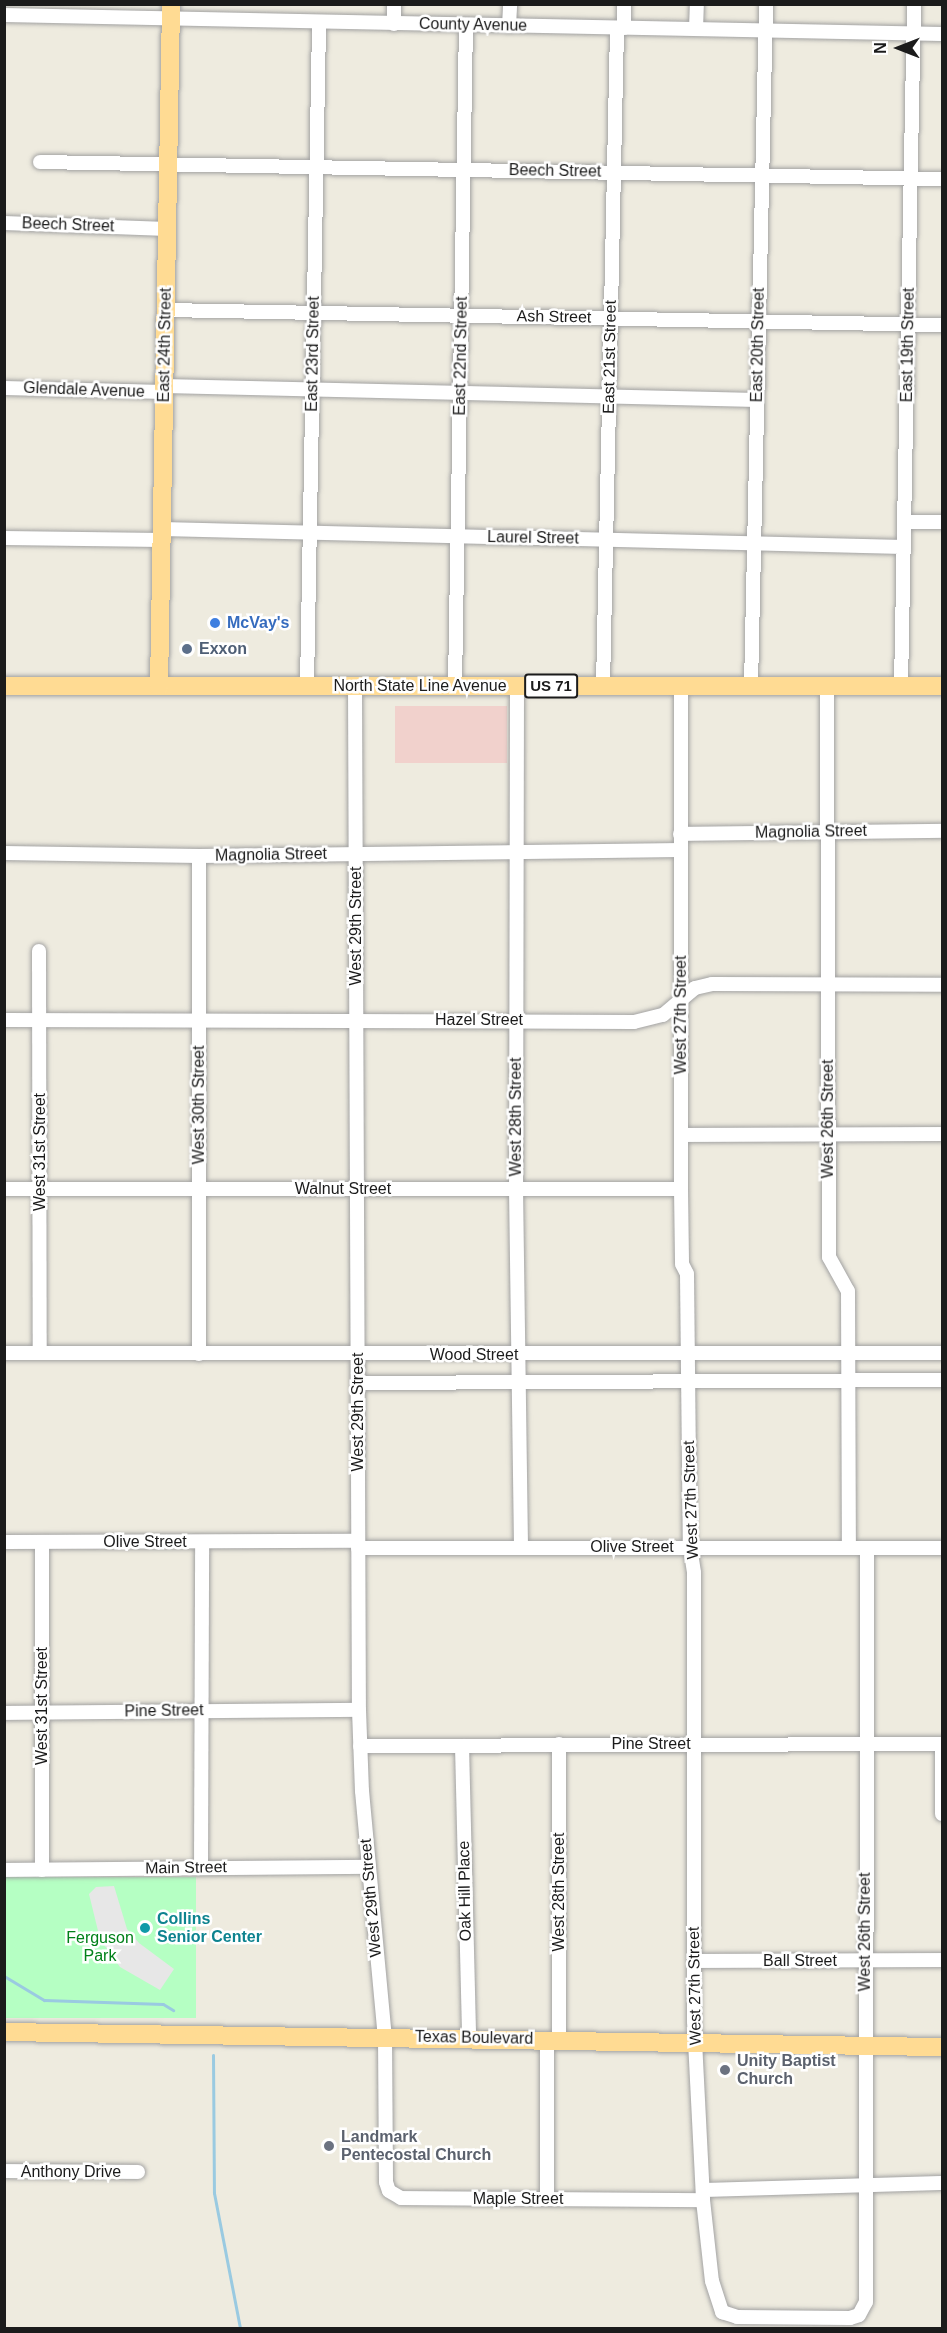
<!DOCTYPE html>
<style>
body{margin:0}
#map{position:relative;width:947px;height:2333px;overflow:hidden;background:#eeebdf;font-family:Arial,sans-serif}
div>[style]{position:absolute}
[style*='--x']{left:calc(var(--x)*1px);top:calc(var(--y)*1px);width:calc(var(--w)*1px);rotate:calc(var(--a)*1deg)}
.commercial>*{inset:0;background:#f1d1cc;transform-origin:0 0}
.park>*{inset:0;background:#b5ffc3;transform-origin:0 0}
.parking>*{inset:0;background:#e7e7e7}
.stream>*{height:3px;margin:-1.5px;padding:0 1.5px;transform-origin:1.5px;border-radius:1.5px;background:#9acae1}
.roads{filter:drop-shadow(0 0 2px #a2a2a2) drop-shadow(0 0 2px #a2a2a2)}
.minor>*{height:14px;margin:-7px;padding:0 7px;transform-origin:7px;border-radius:7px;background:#fff}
.major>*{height:18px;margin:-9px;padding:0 9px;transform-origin:9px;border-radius:9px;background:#ffdb93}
.dots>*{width:16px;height:16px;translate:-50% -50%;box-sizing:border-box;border:3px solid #fff;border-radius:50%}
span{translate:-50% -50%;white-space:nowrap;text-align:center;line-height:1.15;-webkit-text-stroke:5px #fff;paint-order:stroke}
.shield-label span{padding:2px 4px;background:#fff;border:2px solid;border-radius:4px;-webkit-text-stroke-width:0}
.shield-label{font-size:15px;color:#1b1b1b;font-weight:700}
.street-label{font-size:16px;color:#1b1b1b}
.shop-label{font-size:16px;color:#366cbe;font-weight:700}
.left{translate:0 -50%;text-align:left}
.service-label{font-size:16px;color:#4e5e75;font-weight:700}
.culture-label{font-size:16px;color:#0d838f;font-weight:700}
.park-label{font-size:16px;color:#018119}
.worship-label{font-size:16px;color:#5b616d;font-weight:700}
.frame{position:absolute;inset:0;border:6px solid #1b1b1b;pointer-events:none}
.north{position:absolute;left:869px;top:18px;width:60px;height:60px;-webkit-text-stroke:4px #fff;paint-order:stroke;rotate:270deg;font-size:16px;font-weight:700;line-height:24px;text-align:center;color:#1b1b1b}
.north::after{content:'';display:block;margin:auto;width:21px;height:27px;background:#1b1b1b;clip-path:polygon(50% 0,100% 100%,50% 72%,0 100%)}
</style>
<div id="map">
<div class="commercial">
<div style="left:395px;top:706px;width:112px;height:57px"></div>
</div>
<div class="park">
<div style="left:4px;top:1877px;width:192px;height:141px"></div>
</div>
<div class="parking">
<div style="clip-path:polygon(114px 1886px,127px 1929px,139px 1943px,174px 1969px,160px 1990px,120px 1967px,100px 1939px,89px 1894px,96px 1887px)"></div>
</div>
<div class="stream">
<div style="--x:4;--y:1976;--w:47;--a:31"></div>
<div style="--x:44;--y:2000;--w:119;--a:1.9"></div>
<div style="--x:163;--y:2004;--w:12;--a:31"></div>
<div style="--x:213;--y:2055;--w:138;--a:89.6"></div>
<div style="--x:214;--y:2193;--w:137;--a:79.1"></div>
</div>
<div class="roads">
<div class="minor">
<div style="--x:4;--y:15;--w:938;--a:1.16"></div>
<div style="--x:394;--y:24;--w:20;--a:-90"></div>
<div style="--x:509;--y:26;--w:22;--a:-87"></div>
<div style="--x:624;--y:28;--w:24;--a:-90"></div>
<div style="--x:696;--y:29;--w:25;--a:-88"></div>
<div style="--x:40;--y:162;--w:902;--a:1.08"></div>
<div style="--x:4;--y:223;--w:163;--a:2.1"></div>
<div style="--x:166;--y:310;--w:776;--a:1.11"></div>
<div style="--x:164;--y:386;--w:593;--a:1.35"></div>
<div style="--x:4;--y:388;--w:160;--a:1.4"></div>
<div style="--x:904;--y:522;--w:38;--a:0"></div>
<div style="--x:162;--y:529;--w:742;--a:1.39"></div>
<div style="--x:4;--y:538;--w:158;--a:0.7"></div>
<div style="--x:307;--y:686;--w:664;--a:-88.96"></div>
<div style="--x:355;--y:686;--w:1024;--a:89.78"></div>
<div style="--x:359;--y:1710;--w:81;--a:87.9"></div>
<div style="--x:362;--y:1791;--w:247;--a:84.7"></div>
<div style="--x:385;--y:2037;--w:145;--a:89.6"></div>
<div style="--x:386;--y:2182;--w:9;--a:72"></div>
<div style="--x:389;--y:2191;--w:14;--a:30"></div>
<div style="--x:401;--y:2198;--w:302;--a:0.4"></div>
<div style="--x:455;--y:686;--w:661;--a:-89.05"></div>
<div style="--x:517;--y:686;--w:502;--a:90.11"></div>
<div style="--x:516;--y:1188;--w:360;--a:89.2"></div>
<div style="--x:603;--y:686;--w:658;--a:-88.78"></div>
<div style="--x:681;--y:686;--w:503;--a:90"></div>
<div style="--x:681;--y:1189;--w:75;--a:89.2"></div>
<div style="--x:682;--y:1264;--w:11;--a:63"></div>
<div style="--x:687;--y:1274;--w:273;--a:89.4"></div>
<div style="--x:690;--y:1547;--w:26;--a:81"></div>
<div style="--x:694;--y:1573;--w:448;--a:90"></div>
<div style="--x:694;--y:2021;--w:179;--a:87.1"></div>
<div style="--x:703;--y:2200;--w:81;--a:83.7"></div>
<div style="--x:712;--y:2281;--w:33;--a:72"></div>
<div style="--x:722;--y:2312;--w:16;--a:18"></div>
<div style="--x:737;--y:2317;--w:113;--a:0.5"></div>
<div style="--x:850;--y:2318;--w:9;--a:-18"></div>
<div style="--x:859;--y:2315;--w:15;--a:-62"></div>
<div style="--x:866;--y:2302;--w:754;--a:-89.92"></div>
<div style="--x:751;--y:686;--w:682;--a:-88.74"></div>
<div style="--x:827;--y:686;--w:571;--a:89.8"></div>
<div style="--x:829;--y:1257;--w:39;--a:61"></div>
<div style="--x:848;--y:1291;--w:256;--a:89.8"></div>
<div style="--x:901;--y:686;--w:682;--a:-88.91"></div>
<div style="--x:680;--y:834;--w:262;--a:-0.7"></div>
<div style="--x:4;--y:853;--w:195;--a:0.9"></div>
<div style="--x:199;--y:856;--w:482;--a:-0.7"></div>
<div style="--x:199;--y:856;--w:498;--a:90"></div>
<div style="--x:39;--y:951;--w:402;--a:89.9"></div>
<div style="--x:4;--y:1020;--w:630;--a:0.18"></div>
<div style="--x:634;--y:1022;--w:30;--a:-14"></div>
<div style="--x:663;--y:1015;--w:42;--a:-40.2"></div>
<div style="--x:695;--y:988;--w:17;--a:-13"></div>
<div style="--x:712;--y:984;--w:230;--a:0.2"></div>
<div style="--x:682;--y:1135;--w:260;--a:-0.2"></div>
<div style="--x:4;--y:1189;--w:677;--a:0"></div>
<div style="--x:4;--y:1353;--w:938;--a:0"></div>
<div style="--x:358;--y:1383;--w:584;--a:-0.29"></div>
<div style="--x:4;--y:1542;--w:354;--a:-0.2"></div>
<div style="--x:42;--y:1542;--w:328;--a:90"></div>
<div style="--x:358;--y:1548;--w:584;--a:0"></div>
<div style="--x:4;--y:1713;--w:355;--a:-0.5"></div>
<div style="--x:559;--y:1744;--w:295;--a:90"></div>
<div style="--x:942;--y:1744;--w:70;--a:90"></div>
<div style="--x:360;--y:1746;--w:582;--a:-0.2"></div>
<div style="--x:462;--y:1746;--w:291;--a:88.6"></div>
<div style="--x:201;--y:1868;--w:326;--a:-89.8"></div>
<div style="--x:4;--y:1870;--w:364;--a:-0.5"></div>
<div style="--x:694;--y:1961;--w:248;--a:-0.2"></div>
<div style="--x:547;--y:2039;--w:160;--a:90"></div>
<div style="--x:4;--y:2171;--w:134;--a:0.4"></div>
<div style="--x:703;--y:2190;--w:239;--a:-1.7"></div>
</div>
<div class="major">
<div style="--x:4;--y:686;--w:938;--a:0"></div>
<div style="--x:159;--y:686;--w:682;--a:-88.99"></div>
<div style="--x:4;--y:2032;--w:938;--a:0.92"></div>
</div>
</div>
<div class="dots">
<div style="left:215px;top:623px;background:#3f7fe0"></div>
<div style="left:187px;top:649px;background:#5c6f8a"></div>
<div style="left:145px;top:1928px;background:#0f9aa8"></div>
<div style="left:725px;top:2070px;background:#6b7280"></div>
<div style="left:329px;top:2146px;background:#6b7280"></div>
</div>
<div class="shield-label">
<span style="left:551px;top:686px">US 71</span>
</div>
<div class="street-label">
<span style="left:473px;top:25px;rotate:1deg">County Avenue</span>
<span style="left:555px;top:171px;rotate:1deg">Beech Street</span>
<span style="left:68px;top:225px;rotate:2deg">Beech Street</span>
<span style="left:554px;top:317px;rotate:1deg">Ash Street</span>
<span style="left:165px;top:345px;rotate:-89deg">East 24th Street</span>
<span style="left:758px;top:345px;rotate:-89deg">East 20th Street</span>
<span style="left:908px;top:345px;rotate:-89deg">East 19th Street</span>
<span style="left:313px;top:354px;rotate:-89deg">East 23rd Street</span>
<span style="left:461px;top:356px;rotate:-89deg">East 22nd Street</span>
<span style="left:610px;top:357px;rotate:-89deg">East 21st Street</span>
<span style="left:84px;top:390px;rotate:2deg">Glendale Avenue</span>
<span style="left:533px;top:538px;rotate:1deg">Laurel Street</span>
<span style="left:420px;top:686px">North State Line Avenue</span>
<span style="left:811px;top:832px;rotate:-1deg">Magnolia Street</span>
<span style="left:271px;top:855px;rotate:-1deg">Magnolia Street</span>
<span style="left:356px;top:926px;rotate:-90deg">West 29th Street</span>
<span style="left:681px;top:1015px;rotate:-90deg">West 27th Street</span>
<span style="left:479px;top:1020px">Hazel Street</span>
<span style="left:199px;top:1105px;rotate:-90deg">West 30th Street</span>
<span style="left:516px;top:1117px;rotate:-90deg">West 28th Street</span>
<span style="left:828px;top:1119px;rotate:-90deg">West 26th Street</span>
<span style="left:40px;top:1152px;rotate:-90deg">West 31st Street</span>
<span style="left:343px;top:1189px">Walnut Street</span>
<span style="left:474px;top:1355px">Wood Street</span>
<span style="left:358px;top:1412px;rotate:-90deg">West 29th Street</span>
<span style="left:691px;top:1500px;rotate:-92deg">West 27th Street</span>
<span style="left:145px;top:1542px">Olive Street</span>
<span style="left:632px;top:1547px">Olive Street</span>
<span style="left:42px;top:1706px;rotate:-90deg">West 31st Street</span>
<span style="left:164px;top:1711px;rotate:-1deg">Pine Street</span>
<span style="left:651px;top:1744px">Pine Street</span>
<span style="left:186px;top:1868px;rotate:-1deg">Main Street</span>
<span style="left:465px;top:1891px;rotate:-91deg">Oak Hill Place</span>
<span style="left:559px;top:1892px;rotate:-90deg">West 28th Street</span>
<span style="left:371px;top:1898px;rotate:-95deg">West 29th Street</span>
<span style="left:865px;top:1932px;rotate:-90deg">West 26th Street</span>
<span style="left:800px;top:1961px">Ball Street</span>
<span style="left:695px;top:1986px;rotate:-91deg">West 27th Street</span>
<span style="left:474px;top:2038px;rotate:1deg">Texas Boulevard</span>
<span style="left:71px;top:2172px">Anthony Drive</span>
<span style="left:518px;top:2199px">Maple Street</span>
</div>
<div class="shop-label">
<span class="left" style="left:227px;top:623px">McVay's</span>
</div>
<div class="service-label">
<span class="left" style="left:199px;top:649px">Exxon</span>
</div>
<div class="culture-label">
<span class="left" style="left:157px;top:1928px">Collins<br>Senior Center</span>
</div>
<div class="park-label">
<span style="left:100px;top:1947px">Ferguson<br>Park</span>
</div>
<div class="worship-label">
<span class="left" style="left:737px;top:2070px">Unity Baptist<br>Church</span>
<span class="left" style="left:341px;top:2146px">Landmark<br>Pentecostal Church</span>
</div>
<div class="frame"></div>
<div class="north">N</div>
</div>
